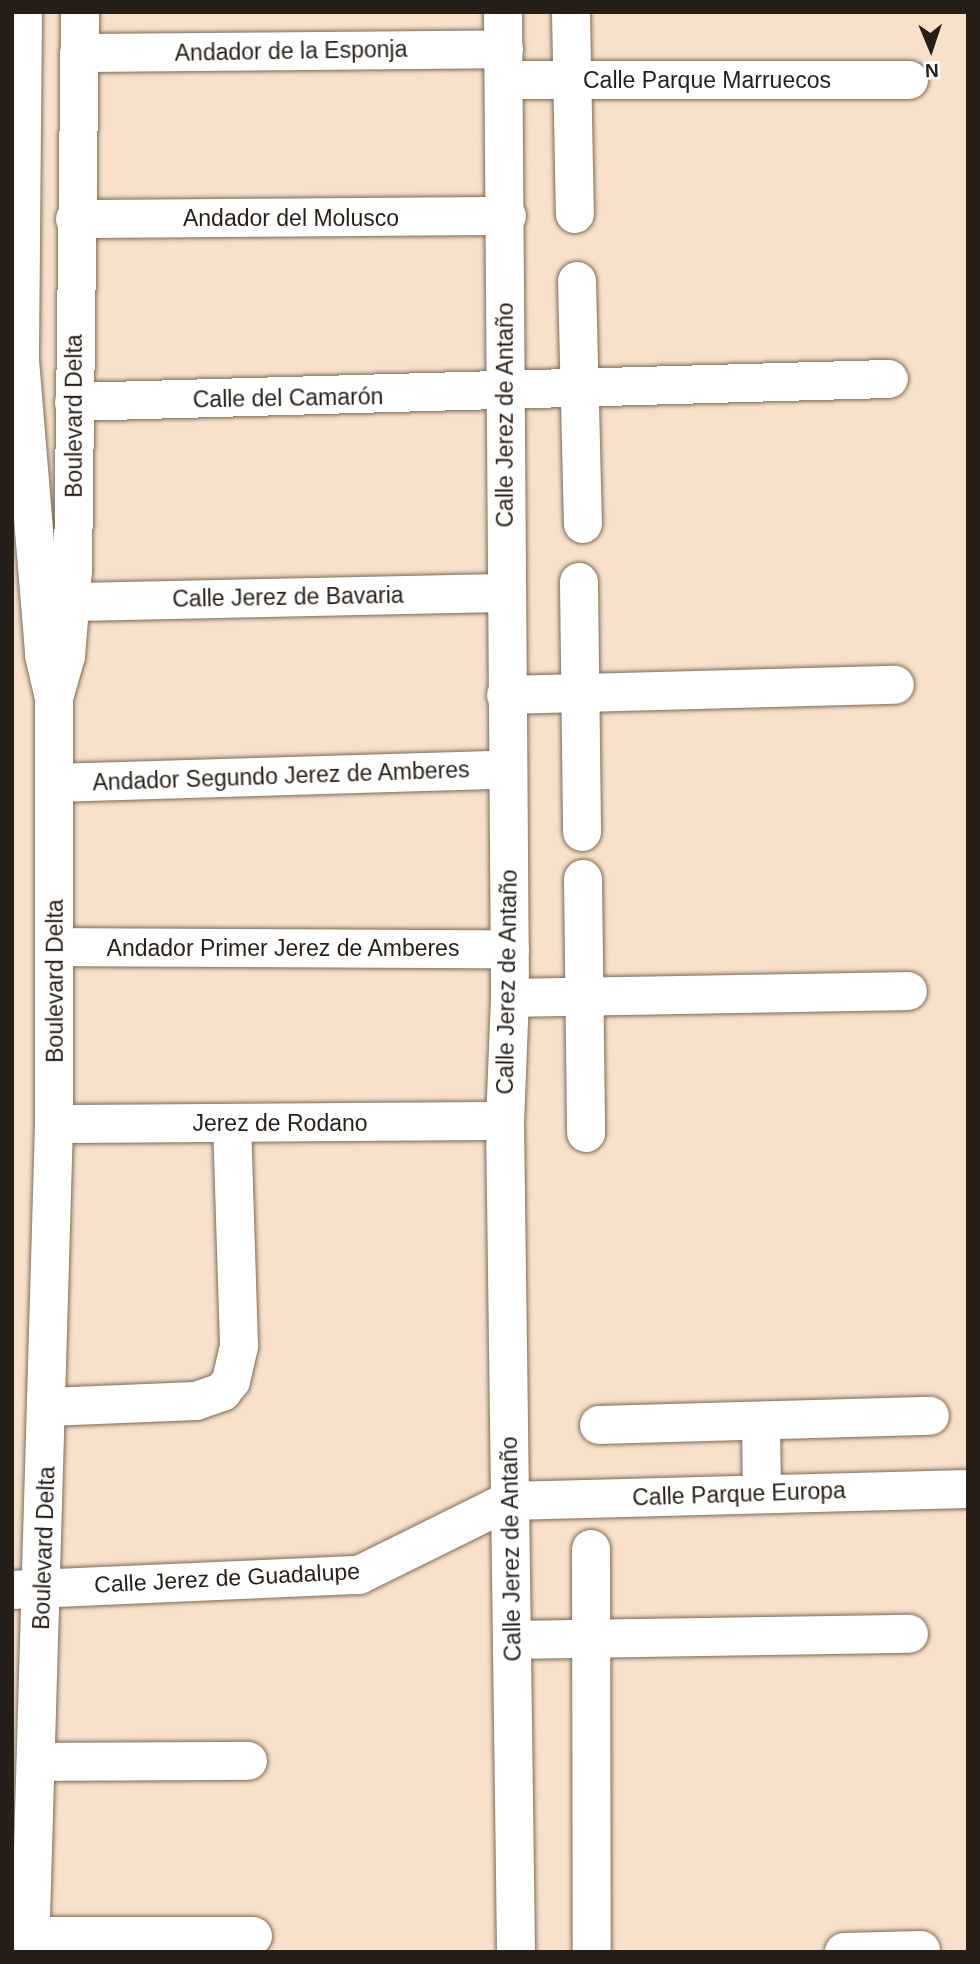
<!DOCTYPE html>
<meta charset="utf-8">
<style>
body{margin:0}
#map{position:relative;width:980px;height:1964px;overflow:hidden;background:#f7e1cb;font-family:Helvetica,sans-serif}
div>[style]{position:absolute}
[style*='--x']{left:calc(var(--x)*1px);top:calc(var(--y)*1px);width:calc(var(--w)*1px);rotate:calc(var(--a)*1deg)}
.roads{filter:drop-shadow(0 0 2px #7d6a56) drop-shadow(0 0 2px #7d6a56)}
.minor>*{height:38px;margin:-19px;padding:0 19px;transform-origin:19px;border-radius:19px;background:#fff}
.major>*{height:38px;margin:-19px;padding:0 19px;transform-origin:19px;border-radius:19px;background:#fff}
.highway>*{height:38px;margin:-19px;padding:0 19px;transform-origin:19px;border-radius:19px;background:#fff}
span{translate:-50% -50%;white-space:nowrap;text-align:center;line-height:1.15;-webkit-text-stroke:5px #fff;paint-order:stroke}
.street-label{font-size:23px;color:#271f17}
.frame{position:absolute;inset:0;border:14px solid #271f17;pointer-events:none}
.north{position:absolute;left:896px;top:14px;width:70px;height:70px;-webkit-text-stroke:5px #fff;paint-order:stroke;rotate:178deg;font-size:19px;font-weight:700;line-height:28px;text-align:center;color:#271f17}
.north::after{content:'';display:block;margin:auto;width:24px;height:32px;background:#271f17;clip-path:polygon(50% 0,100% 100%,50% 72%,0 100%)}
</style>
<div id="map">
<div class="roads">
<div class="minor">
<div style="--x:503;--y:12;--w:986;--a:89.59"></div>
<div style="--x:510;--y:998;--w:123;--a:92.3"></div>
<div style="--x:505;--y:1121;--w:831;--a:89.24"></div>
<div style="--x:571;--y:12;--w:202;--a:88.9"></div>
<div style="--x:79;--y:53;--w:425;--a:-0.5"></div>
<div style="--x:504;--y:80;--w:405;--a:0"></div>
<div style="--x:75;--y:219;--w:432;--a:-0.4"></div>
<div style="--x:577;--y:281;--w:243;--a:88.6"></div>
<div style="--x:74;--y:402;--w:815;--a:-1.62"></div>
<div style="--x:579;--y:582;--w:250;--a:89.3"></div>
<div style="--x:72;--y:602;--w:433;--a:-1.2"></div>
<div style="--x:506;--y:695;--w:389;--a:-1.5"></div>
<div style="--x:56;--y:783;--w:451;--a:-1.7"></div>
<div style="--x:583;--y:879;--w:254;--a:89.3"></div>
<div style="--x:56;--y:947;--w:454;--a:0.3"></div>
<div style="--x:510;--y:998;--w:398;--a:-1"></div>
<div style="--x:54;--y:1124;--w:451;--a:-0.4"></div>
<div style="--x:48;--y:1407;--w:148;--a:-2.3"></div>
<div style="--x:196;--y:1401;--w:28;--a:-19"></div>
<div style="--x:222;--y:1392;--w:14;--a:-51"></div>
<div style="--x:231;--y:1381;--w:37;--a:-77"></div>
<div style="--x:239;--y:1345;--w:222;--a:-91.8"></div>
<div style="--x:761;--y:1422;--w:69;--a:89.2"></div>
<div style="--x:599;--y:1425;--w:331;--a:-1.6"></div>
<div style="--x:591;--y:1549;--w:403;--a:89.9"></div>
<div style="--x:12;--y:1590;--w:347;--a:-2.5"></div>
<div style="--x:359;--y:1575;--w:167;--a:-26.3"></div>
<div style="--x:509;--y:1501;--w:459;--a:-1.5"></div>
<div style="--x:513;--y:1640;--w:396;--a:-0.9"></div>
<div style="--x:38;--y:1762;--w:210;--a:-0.3"></div>
<div style="--x:30;--y:1936;--w:223;--a:0"></div>
<div style="--x:844;--y:1952;--w:77;--a:-1.5"></div>
</div>
<div class="major">
<div style="--x:30;--y:1952;--w:828;--a:-88.34"></div>
<div style="--x:54;--y:1124;--w:426;--a:-90"></div>
<div style="--x:54;--y:698;--w:44;--a:-74.1"></div>
<div style="--x:66;--y:656;--w:86;--a:-85.3"></div>
<div style="--x:73;--y:570;--w:558;--a:-89.28"></div>
</div>
<div class="highway">
<div style="--x:23;--y:12;--w:348;--a:90.5"></div>
<div style="--x:20;--y:360;--w:296;--a:85.3"></div>
<div style="--x:44;--y:655;--w:44;--a:76.9"></div>
</div>
</div>
<div class="street-label">
<span style="left:291px;top:51px;rotate:-1deg">Andador de la Esponja</span>
<span style="left:707px;top:80px">Calle Parque Marruecos</span>
<span style="left:291px;top:218px">Andador del Molusco</span>
<span style="left:288px;top:398px;rotate:-1deg">Calle del Camarón</span>
<span style="left:505px;top:415px;rotate:-90deg">Calle Jerez de Antaño</span>
<span style="left:74px;top:416px;rotate:-90deg">Boulevard Delta</span>
<span style="left:288px;top:597px;rotate:-1deg">Calle Jerez de Bavaria</span>
<span style="left:281px;top:776px;rotate:-2deg">Andador Segundo Jerez de Amberes</span>
<span style="left:283px;top:948px">Andador Primer Jerez de Amberes</span>
<span style="left:55px;top:981px;rotate:-90deg">Boulevard Delta</span>
<span style="left:507px;top:982px;rotate:-89deg">Calle Jerez de Antaño</span>
<span style="left:280px;top:1123px">Jerez de Rodano</span>
<span style="left:739px;top:1494px;rotate:-2deg">Calle Parque Europa</span>
<span style="left:44px;top:1548px;rotate:-88deg">Boulevard Delta</span>
<span style="left:511px;top:1549px;rotate:-91deg">Calle Jerez de Antaño</span>
<span style="left:227px;top:1578px;rotate:-3deg">Calle Jerez de Guadalupe</span>
</div>
<div class="frame"></div>
<div class="north">N</div>
</div>
